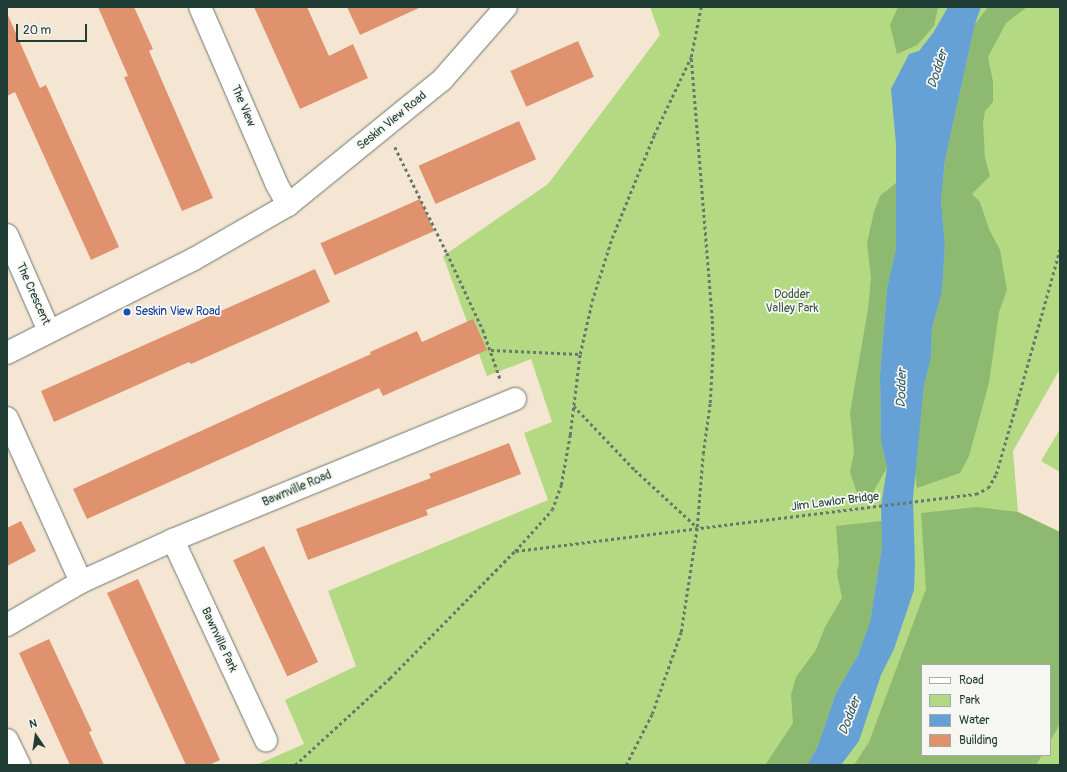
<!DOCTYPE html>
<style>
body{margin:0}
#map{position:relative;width:1067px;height:772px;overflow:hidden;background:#f5e6d3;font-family:Pangolin,sans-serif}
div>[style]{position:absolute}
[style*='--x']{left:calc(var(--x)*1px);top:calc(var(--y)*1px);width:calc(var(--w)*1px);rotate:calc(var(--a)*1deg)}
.green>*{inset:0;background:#b3d982}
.forest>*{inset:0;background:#8eb970}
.water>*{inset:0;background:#66a1d6}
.building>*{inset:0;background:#df926d;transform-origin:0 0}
.path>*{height:2.5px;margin-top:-1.25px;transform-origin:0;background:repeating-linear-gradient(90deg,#6a786c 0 3px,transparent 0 6px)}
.roads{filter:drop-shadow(0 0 1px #6a786c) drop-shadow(0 0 1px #6a786c)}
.minor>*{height:22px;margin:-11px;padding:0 11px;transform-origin:11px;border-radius:11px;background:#fff}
.dots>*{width:11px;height:11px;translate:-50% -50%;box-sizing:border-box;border:2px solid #f6f6f2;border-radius:50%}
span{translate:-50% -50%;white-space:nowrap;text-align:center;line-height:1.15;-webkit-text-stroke:3.5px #f6f6f2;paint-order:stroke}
.street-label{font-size:12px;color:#1f3d34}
.park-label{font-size:12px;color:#3d5c44}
.transit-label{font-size:12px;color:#164399}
.left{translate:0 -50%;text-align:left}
.water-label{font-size:13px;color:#345b65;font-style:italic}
.frame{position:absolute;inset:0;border:8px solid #1f3d34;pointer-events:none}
.legend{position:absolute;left:921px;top:664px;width:130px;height:92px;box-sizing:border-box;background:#f6f6f2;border:1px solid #a0aca6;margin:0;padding:5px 7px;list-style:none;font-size:12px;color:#1f3d34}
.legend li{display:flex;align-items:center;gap:8px;height:20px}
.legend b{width:20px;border:1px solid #a0aca6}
.north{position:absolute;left:16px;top:716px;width:40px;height:40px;-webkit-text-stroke:3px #f6f6f2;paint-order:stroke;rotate:347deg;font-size:11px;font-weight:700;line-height:16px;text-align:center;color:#1f3d34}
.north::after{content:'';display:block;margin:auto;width:14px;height:18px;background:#1f3d34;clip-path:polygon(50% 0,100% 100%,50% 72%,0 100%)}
.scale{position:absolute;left:16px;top:24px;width:71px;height:18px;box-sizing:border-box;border:2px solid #1f3d34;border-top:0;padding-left:5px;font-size:12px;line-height:14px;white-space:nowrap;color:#1f3d34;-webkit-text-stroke:3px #f6f6f2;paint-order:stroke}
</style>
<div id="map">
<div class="green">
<div style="clip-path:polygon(evenodd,650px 7px,1060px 7px,1060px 369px,1013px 451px,1018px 512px,1060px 532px,1060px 765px,256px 765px,304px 744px,285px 700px,356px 666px,328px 591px,548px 500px,524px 433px,552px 422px,531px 359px,487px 376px,443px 256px,548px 184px,660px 35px,650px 7px,922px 665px,1050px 665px,1050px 755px,922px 755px,922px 665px)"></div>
<div style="clip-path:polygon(1060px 429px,1060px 472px,1041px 461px)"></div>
</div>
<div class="forest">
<div style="clip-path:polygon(898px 7px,938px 7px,934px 26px,917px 45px,897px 54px,890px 25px)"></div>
<div style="clip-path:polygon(988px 7px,1027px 7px,1006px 23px,988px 57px,993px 82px,993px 102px,985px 111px,983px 123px,985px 158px,990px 176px,972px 194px,980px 202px,989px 229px,1000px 250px,1007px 290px,999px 312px,989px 383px,969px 456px,960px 473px,917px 488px,915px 473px,924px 386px,931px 358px,932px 328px,942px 292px,945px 245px,941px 201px,945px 160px,975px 24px)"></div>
<div style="clip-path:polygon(897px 182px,896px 249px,887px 288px,880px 375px,881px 440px,887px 468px,873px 492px,857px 493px,850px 472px,854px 452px,850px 413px,868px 309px,871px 278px,867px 243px,874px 212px,880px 196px)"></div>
<div style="clip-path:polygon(977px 507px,1018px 512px,1060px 532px,1060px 724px,1050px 741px,1050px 665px,922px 665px,922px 755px,1042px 755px,1036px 765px,854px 765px,869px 742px,926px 589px,921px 513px)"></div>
<div style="clip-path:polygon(882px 521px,882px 547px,870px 622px,858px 655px,836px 693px,817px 748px,807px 765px,765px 765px,793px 723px,791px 695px,796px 677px,816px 650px,825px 627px,842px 598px,837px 573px,839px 563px,836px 526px)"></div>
</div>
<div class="water">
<div style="clip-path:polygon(948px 7px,981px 7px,975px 24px,945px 160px,941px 201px,945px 245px,942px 292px,932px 328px,931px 358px,924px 386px,913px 498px,915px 565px,914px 590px,894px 649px,881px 675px,859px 741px,841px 765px,807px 765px,817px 748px,836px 693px,858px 655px,870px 622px,882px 547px,881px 506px,887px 468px,881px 440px,880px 375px,887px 288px,896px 249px,896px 144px,891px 89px,909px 54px,919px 51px,933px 33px)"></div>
</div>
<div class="building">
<div style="clip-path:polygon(98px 7px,134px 7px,153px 49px,149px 51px,213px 198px,182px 211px,124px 77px,128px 76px)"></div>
<div style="clip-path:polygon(254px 7px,307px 7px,329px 56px,353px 44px,368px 78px,300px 109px)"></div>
<div style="clip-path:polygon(347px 7px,421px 7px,360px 35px)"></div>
<div style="clip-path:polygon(7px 13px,40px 88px,46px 85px,119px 247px,91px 260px,15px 92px,7px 96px)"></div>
<div style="left:578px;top:41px;width:39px;height:74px;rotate:66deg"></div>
<div style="left:519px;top:121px;width:42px;height:110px;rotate:66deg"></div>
<div style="left:420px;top:199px;width:35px;height:109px;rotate:66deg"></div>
<div style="clip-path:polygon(315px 269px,330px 302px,191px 364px,189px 362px,54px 422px,41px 391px)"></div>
<div style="clip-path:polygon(473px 319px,487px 350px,383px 396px,379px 388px,87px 519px,73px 489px,324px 375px,371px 354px,370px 352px,417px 331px,422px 342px)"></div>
<div style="clip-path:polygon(509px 443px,521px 474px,426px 510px,428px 515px,308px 560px,296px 529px,431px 478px,429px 474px)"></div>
<div style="clip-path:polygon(21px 521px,36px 551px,7px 566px,7px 528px)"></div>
<div style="left:264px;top:546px;width:128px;height:34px;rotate:65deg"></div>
<div style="clip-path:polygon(138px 579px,220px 760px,209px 765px,186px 765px,107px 593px)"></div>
<div style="clip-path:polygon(49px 639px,92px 731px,89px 732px,104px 765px,70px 765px,19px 653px)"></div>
</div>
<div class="path">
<div style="--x:395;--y:147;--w:118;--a:63.9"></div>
<div style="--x:447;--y:253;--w:85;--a:64.9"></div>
<div style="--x:483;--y:330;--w:54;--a:70.6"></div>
<div style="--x:491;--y:350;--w:89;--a:2.6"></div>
<div style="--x:574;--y:406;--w:88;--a:46.4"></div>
<div style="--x:635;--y:470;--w:84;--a:42.6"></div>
<div style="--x:516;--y:551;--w:464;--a:-7.1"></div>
<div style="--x:976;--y:494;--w:13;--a:-27"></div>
<div style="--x:988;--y:488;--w:16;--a:-60"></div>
<div style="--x:996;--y:474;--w:75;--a:-73.7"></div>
<div style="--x:1017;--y:402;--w:159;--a:-74.3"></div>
<div style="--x:295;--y:765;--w:129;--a:-42.5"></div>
<div style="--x:390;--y:678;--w:178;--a:-45.5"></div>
<div style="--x:515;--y:551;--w:55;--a:-47.9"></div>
<div style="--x:552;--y:510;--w:27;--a:-70"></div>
<div style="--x:561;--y:485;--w:51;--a:-79.8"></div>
<div style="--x:570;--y:435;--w:82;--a:-83"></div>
<div style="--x:580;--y:354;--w:54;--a:-77.2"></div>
<div style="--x:592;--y:301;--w:66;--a:-72.4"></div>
<div style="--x:612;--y:238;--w:111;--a:-67.8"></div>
<div style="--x:654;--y:135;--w:86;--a:-64.6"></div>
<div style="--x:691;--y:57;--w:51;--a:-78.7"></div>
<div style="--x:626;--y:765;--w:57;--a:-63"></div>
<div style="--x:652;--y:714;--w:87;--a:-70.5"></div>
<div style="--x:681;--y:632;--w:106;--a:-81.3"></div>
<div style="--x:697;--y:527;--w:73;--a:-85.3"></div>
<div style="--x:703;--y:454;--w:51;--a:-82.2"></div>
<div style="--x:710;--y:403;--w:55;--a:-86.9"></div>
<div style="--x:713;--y:348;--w:29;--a:-92"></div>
<div style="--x:712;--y:319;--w:263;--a:-94.6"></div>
</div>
<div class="roads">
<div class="minor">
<div style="--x:200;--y:7;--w:192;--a:66.6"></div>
<div style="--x:276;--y:183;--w:25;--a:61"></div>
<div style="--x:7;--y:235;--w:105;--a:66.4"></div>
<div style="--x:7;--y:353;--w:209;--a:-26.7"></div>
<div style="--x:194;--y:259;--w:108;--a:-29.9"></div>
<div style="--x:288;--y:205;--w:198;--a:-39.1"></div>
<div style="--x:442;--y:80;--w:97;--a:-48.8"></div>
<div style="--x:7;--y:418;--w:180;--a:65.7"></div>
<div style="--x:173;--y:540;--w:221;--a:65.1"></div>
<div style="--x:7;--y:625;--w:86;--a:-30.2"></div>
<div style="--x:81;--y:582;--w:101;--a:-24.5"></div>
<div style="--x:173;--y:540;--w:370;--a:-22.4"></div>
<div style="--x:7;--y:740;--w:28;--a:64"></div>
</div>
</div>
<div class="dots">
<div style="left:127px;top:312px;background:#1a4fb4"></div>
</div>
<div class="street-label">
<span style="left:243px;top:106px;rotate:67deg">The View</span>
<span style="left:392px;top:121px;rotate:-39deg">Seskin View Road</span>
<span style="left:33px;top:294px;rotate:66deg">The Crescent</span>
<span style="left:297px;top:489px;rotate:-23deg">Bawnville Road</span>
<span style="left:835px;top:502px;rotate:-7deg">Jim Lawlor Bridge</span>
<span style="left:219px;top:640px;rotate:65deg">Bawnville Park</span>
</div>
<div class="park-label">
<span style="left:792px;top:302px">Dodder<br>Valley Park</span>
</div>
<div class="transit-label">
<span class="left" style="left:135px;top:312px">Seskin View Road</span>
</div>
<div class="water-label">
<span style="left:938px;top:69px;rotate:-72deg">Dodder</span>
<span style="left:902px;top:388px;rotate:-88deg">Dodder</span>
<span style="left:850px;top:716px;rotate:-69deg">Dodder</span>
</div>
<div class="frame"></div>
<ul class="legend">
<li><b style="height:5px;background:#fff"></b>Road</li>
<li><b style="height:11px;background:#b3d982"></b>Park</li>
<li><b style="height:11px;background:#66a1d6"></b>Water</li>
<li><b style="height:11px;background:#df926d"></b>Building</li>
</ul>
<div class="north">N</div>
<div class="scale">20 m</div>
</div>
